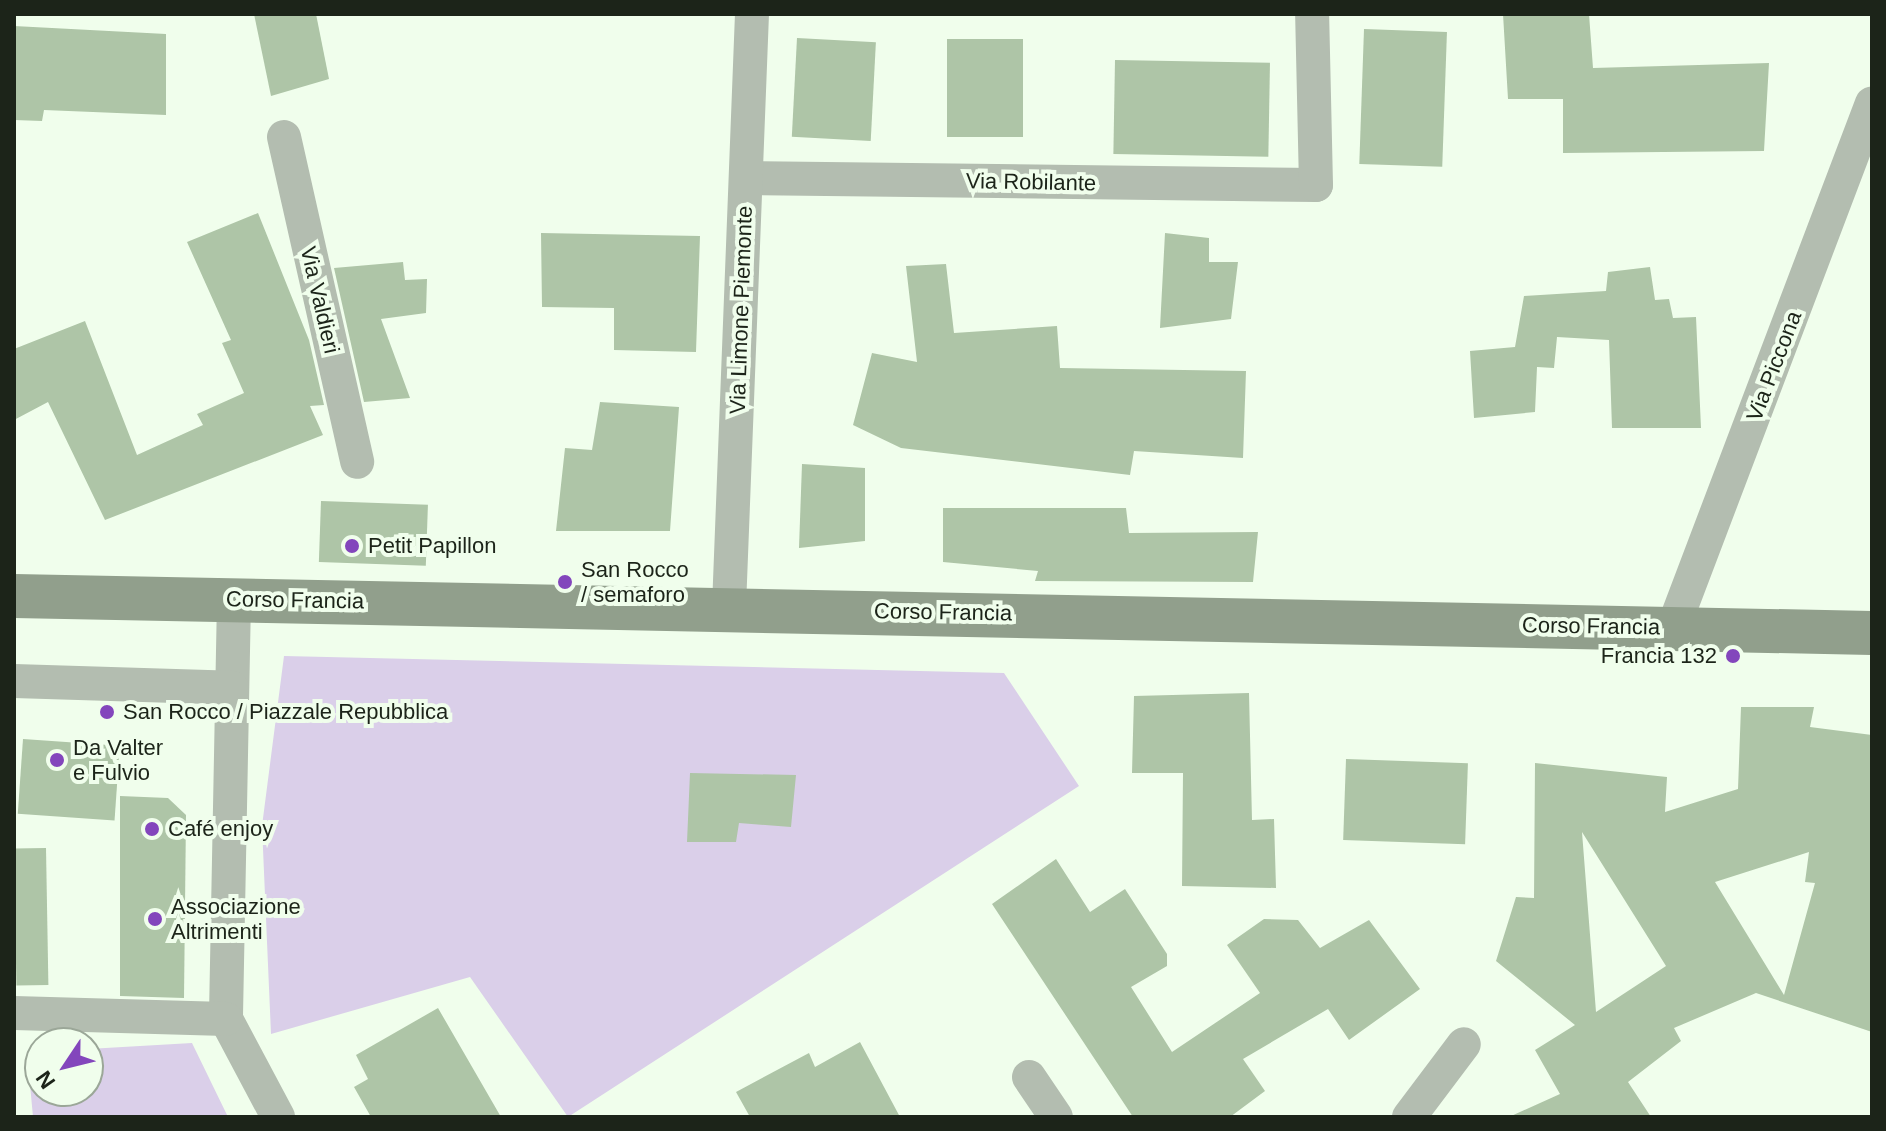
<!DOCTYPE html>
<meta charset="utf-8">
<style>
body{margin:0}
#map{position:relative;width:1886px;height:1131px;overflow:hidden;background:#f0feec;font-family:Arial,sans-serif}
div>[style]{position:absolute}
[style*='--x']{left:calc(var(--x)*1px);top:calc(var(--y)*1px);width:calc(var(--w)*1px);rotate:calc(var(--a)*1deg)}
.green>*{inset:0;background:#dacfe9}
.building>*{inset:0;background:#aec5a7;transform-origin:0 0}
.street>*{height:34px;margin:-17px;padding:0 17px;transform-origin:17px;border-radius:17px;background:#b3bdb0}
.secondary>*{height:44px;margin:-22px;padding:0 22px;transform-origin:22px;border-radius:22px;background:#919f8c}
.dots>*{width:22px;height:22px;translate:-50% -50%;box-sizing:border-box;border:4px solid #f0feec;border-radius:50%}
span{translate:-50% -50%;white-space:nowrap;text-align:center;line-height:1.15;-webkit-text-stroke:8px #f0feec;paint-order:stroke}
.street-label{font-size:22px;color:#1c2419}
.poi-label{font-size:22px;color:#1c2419}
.left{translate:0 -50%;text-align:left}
.right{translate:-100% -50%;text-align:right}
.frame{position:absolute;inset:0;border:16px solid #1c2419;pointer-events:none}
.north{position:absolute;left:24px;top:1027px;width:80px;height:80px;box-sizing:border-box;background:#f0feec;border:2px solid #9ba798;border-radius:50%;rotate:235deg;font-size:22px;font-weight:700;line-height:32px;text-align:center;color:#1c2419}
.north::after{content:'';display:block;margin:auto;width:28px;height:36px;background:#8346bc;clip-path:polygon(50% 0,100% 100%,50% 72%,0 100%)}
</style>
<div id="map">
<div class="green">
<div style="clip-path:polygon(284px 656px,1004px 673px,1079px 786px,568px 1117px,470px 977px,271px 1034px,262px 826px)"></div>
<div style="clip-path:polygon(192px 1043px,228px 1117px,33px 1117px,27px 1052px,40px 1051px,40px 1091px,88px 1091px,88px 1049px)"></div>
</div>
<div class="building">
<div style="clip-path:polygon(254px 14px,316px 14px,329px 79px,271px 96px)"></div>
<div style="clip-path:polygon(1503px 14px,1589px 14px,1593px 68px,1769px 63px,1764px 151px,1563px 153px,1563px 99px,1508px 99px)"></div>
<div style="clip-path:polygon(14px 26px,166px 34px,166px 115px,44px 110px,42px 121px,14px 120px)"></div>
<div style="left:1364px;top:29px;width:83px;height:135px;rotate:2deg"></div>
<div style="left:797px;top:38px;width:79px;height:99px;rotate:3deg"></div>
<div style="left:947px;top:39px;width:76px;height:98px"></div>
<div style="left:1115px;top:60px;width:155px;height:94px;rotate:1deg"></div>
<div style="clip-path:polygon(258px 213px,309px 340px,324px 405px,310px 406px,323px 435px,105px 520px,48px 402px,14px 420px,14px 349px,85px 321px,137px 455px,203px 425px,197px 414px,244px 393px,222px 343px,231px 340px,187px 242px)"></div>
<div style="clip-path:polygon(541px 233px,700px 236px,696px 352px,614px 350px,614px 308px,542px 307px)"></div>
<div style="clip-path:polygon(1165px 233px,1209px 238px,1209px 262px,1238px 262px,1231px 319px,1160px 328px)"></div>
<div style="clip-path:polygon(403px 262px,405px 280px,427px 279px,426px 313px,381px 319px,410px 398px,364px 402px,334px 268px)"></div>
<div style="clip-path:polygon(946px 264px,954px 333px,1057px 326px,1060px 368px,1246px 371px,1243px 458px,1134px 451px,1130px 475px,901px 448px,853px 425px,872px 353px,917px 362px,906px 266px)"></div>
<div style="clip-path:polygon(1650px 267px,1655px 300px,1669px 299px,1673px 318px,1696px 317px,1701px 428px,1612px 428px,1609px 340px,1557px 337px,1554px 368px,1537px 367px,1535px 412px,1474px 418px,1470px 351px,1515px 347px,1524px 296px,1606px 291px,1608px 272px)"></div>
<div style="clip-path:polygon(600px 402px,679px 407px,670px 531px,556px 531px,565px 448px,592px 450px)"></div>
<div style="clip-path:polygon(802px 464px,865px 468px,865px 541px,799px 548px)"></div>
<div style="left:321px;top:501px;width:107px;height:61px;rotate:2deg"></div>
<div style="clip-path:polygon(943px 508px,1126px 508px,1129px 533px,1258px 532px,1253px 582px,1035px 581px,1038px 571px,943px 562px)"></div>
<div style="clip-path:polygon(1249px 693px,1252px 820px,1274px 819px,1276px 888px,1182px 886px,1183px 773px,1132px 773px,1134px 696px)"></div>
<div style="clip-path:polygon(evenodd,1741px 707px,1814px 707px,1810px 727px,1872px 735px,1872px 1032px,1756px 993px,1674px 1028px,1681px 1041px,1628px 1082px,1651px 1117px,1509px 1117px,1560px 1094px,1535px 1050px,1575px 1025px,1496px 961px,1516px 897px,1534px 898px,1535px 763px,1667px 777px,1665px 812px,1738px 789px,1741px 707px,1582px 832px,1666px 966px,1596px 1012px,1582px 832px,1741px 707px,1809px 852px,1805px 882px,1815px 883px,1784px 995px,1715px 882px,1809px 852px)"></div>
<div style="left:23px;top:739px;width:97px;height:75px;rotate:4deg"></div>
<div style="left:1346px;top:759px;width:122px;height:81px;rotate:2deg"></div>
<div style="clip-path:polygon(690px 773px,796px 775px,791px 827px,739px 823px,736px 842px,687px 842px)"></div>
<div style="clip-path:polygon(120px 796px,168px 798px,186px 815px,184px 998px,120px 996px)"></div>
<div style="left:46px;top:848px;width:137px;height:32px;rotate:89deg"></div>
<div style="clip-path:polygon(1056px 859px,1090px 912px,1125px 889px,1167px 954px,1167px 966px,1131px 987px,1172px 1052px,1260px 993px,1227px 945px,1264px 919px,1298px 920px,1320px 948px,1369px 920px,1420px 989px,1349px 1040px,1328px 1009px,1243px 1059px,1265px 1091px,1230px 1117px,1133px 1117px,992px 904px)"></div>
<div style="clip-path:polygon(438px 1008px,501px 1117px,371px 1117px,354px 1087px,368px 1079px,356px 1055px)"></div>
<div style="clip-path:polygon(860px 1042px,900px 1117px,750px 1117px,736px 1092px,809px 1053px,815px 1067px)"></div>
</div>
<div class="street">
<div style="--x:284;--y:137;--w:333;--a:77.3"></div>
<div style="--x:746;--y:178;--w:570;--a:0.7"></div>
<div style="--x:1316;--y:185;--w:171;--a:-91.3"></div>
<div style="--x:234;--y:599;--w:420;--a:91.1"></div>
<div style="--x:226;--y:1019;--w:111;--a:62"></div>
<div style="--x:729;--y:607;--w:593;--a:-87.78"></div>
<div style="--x:1673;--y:628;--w:561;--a:-69.24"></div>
<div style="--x:14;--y:681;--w:218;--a:1.8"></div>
<div style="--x:14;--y:1013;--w:212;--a:1.6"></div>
<div style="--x:1029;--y:1077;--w:48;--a:56"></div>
<div style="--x:1409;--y:1117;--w:91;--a:-53"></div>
</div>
<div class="secondary">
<div style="--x:14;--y:596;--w:1858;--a:1.14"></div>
</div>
<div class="dots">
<div style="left:352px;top:546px;background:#8346bc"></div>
<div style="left:565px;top:582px;background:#8346bc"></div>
<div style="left:1733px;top:656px;background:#8346bc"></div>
<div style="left:107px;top:712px;background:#8346bc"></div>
<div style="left:57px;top:760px;background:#8346bc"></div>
<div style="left:152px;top:829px;background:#8346bc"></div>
<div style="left:155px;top:919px;background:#8346bc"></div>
</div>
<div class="street-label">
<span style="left:1031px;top:182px;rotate:1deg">Via Robilante</span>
<span style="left:320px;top:300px;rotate:77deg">Via Valdieri</span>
<span style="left:741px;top:310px;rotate:-88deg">Via Limone Piemonte</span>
<span style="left:1774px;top:366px;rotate:-69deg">Via Piccona</span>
<span style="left:295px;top:600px;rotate:1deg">Corso Francia</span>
<span style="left:943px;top:612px;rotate:1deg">Corso Francia</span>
<span style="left:1591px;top:626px;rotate:1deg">Corso Francia</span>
</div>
<div class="poi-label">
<span class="left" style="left:368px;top:546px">Petit Papillon</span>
<span class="left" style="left:581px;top:582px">San Rocco<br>/ semaforo</span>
<span class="right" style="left:1717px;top:656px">Francia 132</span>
<span class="left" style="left:123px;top:712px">San Rocco / Piazzale Repubblica</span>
<span class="left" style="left:73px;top:760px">Da Valter<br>e Fulvio</span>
<span class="left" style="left:168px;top:829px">Café enjoy</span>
<span class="left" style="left:171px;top:919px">Associazione<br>Altrimenti</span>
</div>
<div class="frame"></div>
<div class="north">N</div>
</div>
